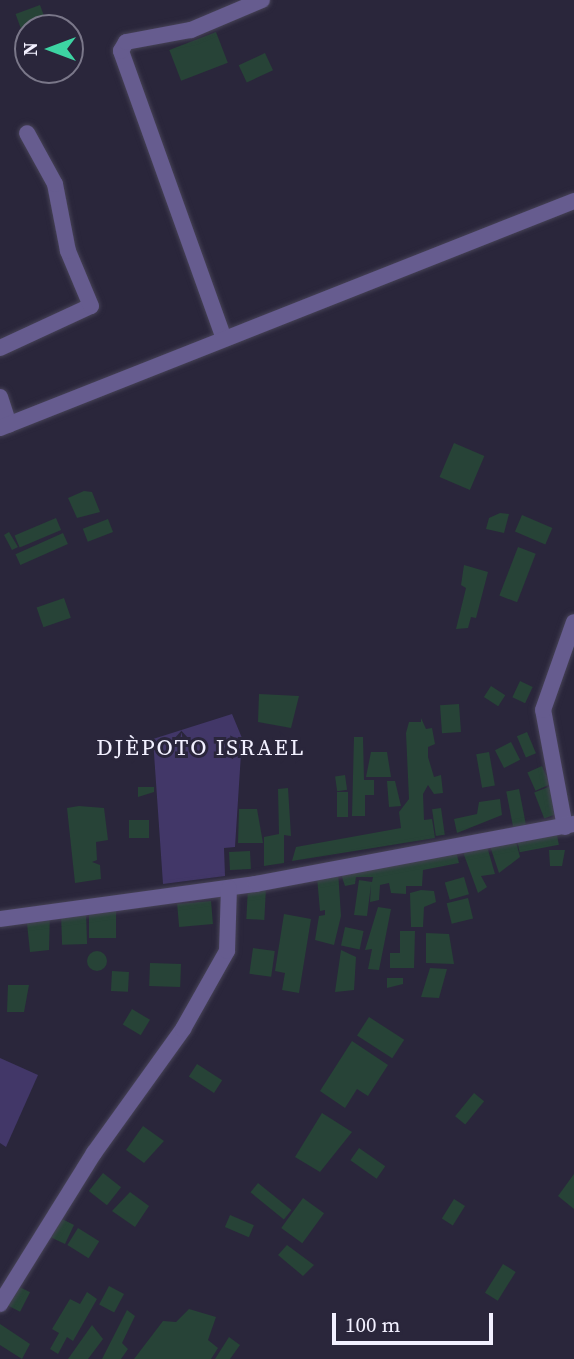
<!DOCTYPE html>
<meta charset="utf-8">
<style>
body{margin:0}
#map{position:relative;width:574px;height:1359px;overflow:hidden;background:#2a263b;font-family:"Source Serif 4",serif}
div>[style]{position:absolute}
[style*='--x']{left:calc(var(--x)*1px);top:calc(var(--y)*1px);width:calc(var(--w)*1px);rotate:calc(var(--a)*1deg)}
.green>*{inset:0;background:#423768}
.building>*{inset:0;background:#274337;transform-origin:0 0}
.round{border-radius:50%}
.roads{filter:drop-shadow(0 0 2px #464256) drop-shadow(0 0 2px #464256)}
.minor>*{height:16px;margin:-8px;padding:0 8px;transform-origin:8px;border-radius:8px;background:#665c8f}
span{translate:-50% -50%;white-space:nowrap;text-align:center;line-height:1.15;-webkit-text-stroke:6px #2a263b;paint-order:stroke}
.neighbourhood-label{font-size:23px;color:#f2f0ff;letter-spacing:2px}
.north{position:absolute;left:14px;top:14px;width:70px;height:70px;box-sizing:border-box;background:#2a263b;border:2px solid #7a7789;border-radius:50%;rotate:270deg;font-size:19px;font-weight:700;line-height:28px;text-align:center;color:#f2f0ff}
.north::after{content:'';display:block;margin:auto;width:24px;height:32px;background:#3dd4a3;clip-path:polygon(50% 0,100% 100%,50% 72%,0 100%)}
.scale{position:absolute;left:332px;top:1313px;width:161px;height:32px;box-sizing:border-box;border:4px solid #f2f0ff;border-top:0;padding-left:9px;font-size:21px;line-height:24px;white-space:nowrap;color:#f2f0ff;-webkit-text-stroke:5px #2a263b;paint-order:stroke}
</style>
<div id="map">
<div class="green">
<div style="clip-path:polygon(232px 714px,242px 738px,235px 847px,224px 848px,225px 876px,163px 884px,153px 739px)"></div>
<div style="clip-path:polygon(0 1058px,38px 1075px,6px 1147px,0 1143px)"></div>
</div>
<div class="building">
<div style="left:40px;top:5px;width:15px;height:26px;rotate:70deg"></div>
<div style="left:216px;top:32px;width:33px;height:50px;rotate:69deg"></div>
<div style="left:265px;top:53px;width:19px;height:29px;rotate:65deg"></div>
<div style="left:454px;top:443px;width:33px;height:37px;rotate:23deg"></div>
<div style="clip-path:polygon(84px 491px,92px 492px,100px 512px,77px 518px,68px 498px)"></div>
<div style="clip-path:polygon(500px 513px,509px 514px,504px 533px,486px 529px,489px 518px)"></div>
<div style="left:522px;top:515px;width:33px;height:18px;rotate:23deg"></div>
<div style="left:56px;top:518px;width:13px;height:45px;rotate:67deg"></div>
<div style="left:108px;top:519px;width:14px;height:27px;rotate:69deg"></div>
<div style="clip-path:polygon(9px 532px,18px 547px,12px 550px,4px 535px)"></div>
<div style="left:63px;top:533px;width:12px;height:52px;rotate:66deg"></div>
<div style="left:518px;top:547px;width:19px;height:52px;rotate:21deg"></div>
<div style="clip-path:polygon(464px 565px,488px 572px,476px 618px,471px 617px,468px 628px,456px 629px,466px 588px,461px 585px)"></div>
<div style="left:64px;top:598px;width:21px;height:29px;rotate:71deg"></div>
<div style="left:520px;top:681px;width:14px;height:18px;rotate:25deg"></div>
<div style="left:491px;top:686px;width:17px;height:13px;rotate:33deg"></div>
<div style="clip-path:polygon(259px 694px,299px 696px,291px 728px,258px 722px)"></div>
<div style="left:459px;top:704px;width:28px;height:19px;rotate:86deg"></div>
<div style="clip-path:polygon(421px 718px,426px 729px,432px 728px,435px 744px,428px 747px,428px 757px,434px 777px,441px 775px,443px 793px,434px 794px,428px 785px,423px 794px,424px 820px,432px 819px,435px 838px,292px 861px,296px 847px,401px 828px,399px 812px,409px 799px,406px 733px,409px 722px,421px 722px)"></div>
<div style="left:527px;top:732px;width:23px;height:11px;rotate:67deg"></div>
<div style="clip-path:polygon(354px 737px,363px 737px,364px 780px,374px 780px,374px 795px,365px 795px,365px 816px,352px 816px)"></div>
<div style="left:511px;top:742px;width:20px;height:18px;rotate:63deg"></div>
<div style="clip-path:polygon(371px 752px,387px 752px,391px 777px,366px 777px)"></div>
<div style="left:489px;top:752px;width:34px;height:13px;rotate:80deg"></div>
<div style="left:542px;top:766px;width:20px;height:16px;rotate:66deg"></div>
<div style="left:345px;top:775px;width:15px;height:10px;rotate:82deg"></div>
<div style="clip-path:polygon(387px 781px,395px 781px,401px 806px,389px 807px)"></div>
<div style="left:551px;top:786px;width:28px;height:18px;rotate:69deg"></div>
<div style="clip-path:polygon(138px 787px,154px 787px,154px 792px,138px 797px)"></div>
<div style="clip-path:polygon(288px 788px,291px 836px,284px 835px,284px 863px,264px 866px,264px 837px,279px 834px,278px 789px)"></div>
<div style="left:519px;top:789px;width:38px;height:13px;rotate:79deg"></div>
<div style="left:337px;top:792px;width:11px;height:25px"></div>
<div style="clip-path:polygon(500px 799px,502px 815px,457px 833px,454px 819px,477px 814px,479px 802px)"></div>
<div style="clip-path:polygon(79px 806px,104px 808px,108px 840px,96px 842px,97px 860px,92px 862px,100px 865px,101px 879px,75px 883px,67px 808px)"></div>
<div style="left:441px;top:808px;width:27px;height:9px;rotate:82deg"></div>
<div style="clip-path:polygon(239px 809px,257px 809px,263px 843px,238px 843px)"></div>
<div style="left:129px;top:820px;width:20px;height:18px"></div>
<div style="left:556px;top:830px;width:15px;height:40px;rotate:79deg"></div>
<div style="clip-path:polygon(515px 838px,520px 857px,499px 873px,489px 843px)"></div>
<div style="clip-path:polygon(486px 843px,495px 874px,481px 876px,487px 887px,478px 893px,463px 852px)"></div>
<div style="clip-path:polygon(455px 847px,459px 863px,423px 870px,422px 886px,406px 886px,406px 894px,391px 893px,389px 883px,380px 885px,379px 900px,370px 902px,371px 885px,367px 916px,354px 915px,359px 880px,372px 882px,373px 877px,356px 877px,355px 884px,345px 886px,340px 871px)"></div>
<div style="clip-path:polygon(549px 850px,565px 850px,562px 866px,550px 866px)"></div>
<div style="left:250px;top:851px;width:18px;height:21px;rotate:87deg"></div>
<div style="clip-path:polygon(338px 871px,341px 916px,334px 945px,315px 940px,319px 916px,325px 915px,325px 910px,320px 911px,317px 877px)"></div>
<div style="left:464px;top:877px;width:18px;height:20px;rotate:74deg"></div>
<div style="left:248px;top:887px;width:18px;height:32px;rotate:3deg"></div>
<div style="clip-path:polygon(421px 890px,434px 891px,436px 902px,424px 907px,423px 927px,411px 927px,410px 893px)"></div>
<div style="left:468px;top:898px;width:21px;height:22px;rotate:76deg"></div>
<div style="left:211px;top:901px;width:23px;height:34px;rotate:85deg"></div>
<div style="clip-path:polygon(378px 907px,391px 909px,379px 970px,368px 969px,372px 949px,365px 950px)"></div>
<div style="clip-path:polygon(50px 911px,49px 950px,30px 952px,26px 914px)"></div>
<div style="left:89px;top:911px;width:27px;height:27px"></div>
<div style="left:86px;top:913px;width:31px;height:25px;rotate:88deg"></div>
<div style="clip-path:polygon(284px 914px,311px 919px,299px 993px,282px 990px,285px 973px,275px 971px)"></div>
<div style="left:345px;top:927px;width:19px;height:19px;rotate:12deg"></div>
<div style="clip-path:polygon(400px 931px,415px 931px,414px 968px,390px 968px,390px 953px,400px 953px)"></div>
<div style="clip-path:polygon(426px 933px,449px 934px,454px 964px,426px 963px)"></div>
<div style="left:253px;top:948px;width:22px;height:26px;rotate:8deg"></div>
<div style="clip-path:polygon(341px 950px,356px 957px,354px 990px,335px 992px)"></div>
<div class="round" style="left:87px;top:951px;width:20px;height:20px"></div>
<div style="left:150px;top:963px;width:31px;height:23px;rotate:2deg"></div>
<div style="clip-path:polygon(430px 968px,447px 969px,439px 998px,421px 997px)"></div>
<div style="left:112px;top:971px;width:17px;height:20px;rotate:3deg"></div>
<div style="clip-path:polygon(387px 978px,403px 978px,403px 984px,387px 988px)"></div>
<div style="clip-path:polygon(8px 985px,29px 985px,24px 1012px,7px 1012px)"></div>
<div style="left:132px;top:1009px;width:21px;height:18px;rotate:31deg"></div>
<div style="left:369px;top:1017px;width:42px;height:22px;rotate:33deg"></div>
<div style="clip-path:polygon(352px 1041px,388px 1065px,368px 1096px,357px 1089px,345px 1108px,320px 1091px)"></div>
<div style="left:197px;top:1064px;width:30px;height:15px;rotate:33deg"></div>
<div style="left:474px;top:1093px;width:13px;height:30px;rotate:39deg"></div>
<div style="clip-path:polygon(322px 1113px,352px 1132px,320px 1172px,295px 1157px)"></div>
<div style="clip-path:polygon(143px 1126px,164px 1141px,144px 1163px,126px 1150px)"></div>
<div style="left:359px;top:1148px;width:32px;height:15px;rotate:35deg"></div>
<div style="left:103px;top:1173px;width:23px;height:23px;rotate:38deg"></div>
<div style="clip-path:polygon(574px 1174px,574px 1209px,558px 1196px)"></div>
<div style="left:258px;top:1183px;width:43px;height:12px;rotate:39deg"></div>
<div style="clip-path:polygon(130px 1192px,149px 1206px,135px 1227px,112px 1211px)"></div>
<div style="left:303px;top:1198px;width:26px;height:37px;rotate:36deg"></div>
<div style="left:454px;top:1199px;width:13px;height:23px;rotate:32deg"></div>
<div style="left:230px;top:1215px;width:26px;height:13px;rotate:23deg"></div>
<div style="clip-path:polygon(60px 1218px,74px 1225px,65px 1244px,48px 1236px)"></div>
<div style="left:78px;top:1228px;width:25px;height:20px;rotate:32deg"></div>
<div style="clip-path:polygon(287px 1245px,314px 1265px,303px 1276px,278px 1255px)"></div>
<div style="left:503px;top:1264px;width:15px;height:34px;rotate:32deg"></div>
<div style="left:14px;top:1284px;width:18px;height:22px;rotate:27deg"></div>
<div style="left:109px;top:1286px;width:17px;height:21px;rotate:28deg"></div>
<div style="clip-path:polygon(87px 1292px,97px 1299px,73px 1341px,67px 1337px,58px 1354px,50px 1349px,59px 1333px,52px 1329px,70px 1299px,80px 1304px)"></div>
<div style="clip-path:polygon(189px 1309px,216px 1317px,208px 1340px,218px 1348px,211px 1359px,134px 1359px,163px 1321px,176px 1322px)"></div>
<div style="clip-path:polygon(127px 1310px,135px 1316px,122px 1343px,128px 1349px,121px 1359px,102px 1359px)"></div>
<div style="clip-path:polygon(0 1324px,30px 1344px,22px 1359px,0 1345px)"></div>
<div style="clip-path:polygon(92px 1325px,103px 1339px,88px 1359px,68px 1359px)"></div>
<div style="clip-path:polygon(229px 1337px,240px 1345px,230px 1359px,215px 1359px)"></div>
</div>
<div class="roads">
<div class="minor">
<div style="--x:223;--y:336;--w:303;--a:-109.7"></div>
<div style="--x:121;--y:51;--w:10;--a:-61"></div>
<div style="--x:126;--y:42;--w:66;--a:-10.5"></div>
<div style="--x:191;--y:30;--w:77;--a:-22.9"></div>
<div style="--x:0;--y:348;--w:100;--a:-24.8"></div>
<div style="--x:91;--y:306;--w:60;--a:-112.7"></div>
<div style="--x:68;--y:251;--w:68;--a:-101"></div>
<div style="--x:55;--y:184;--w:58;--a:-118.8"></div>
<div style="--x:0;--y:397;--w:29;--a:72"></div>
<div style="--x:0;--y:428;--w:617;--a:-21.58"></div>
<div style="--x:565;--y:827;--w:119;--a:-100.6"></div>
<div style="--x:543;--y:710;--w:93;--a:-70.6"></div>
<div style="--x:0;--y:919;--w:258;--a:-7.8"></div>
<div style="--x:256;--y:884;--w:324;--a:-10.7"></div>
<div style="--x:0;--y:1304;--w:178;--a:-58.1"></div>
<div style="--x:94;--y:1153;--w:153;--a:-54.3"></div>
<div style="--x:183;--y:1029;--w:90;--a:-60.6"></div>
<div style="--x:227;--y:951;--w:63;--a:-88.2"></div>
</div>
</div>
<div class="neighbourhood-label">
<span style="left:201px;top:747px">DJÈPOTO ISRAEL</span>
</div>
<div class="north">N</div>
<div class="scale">100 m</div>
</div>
